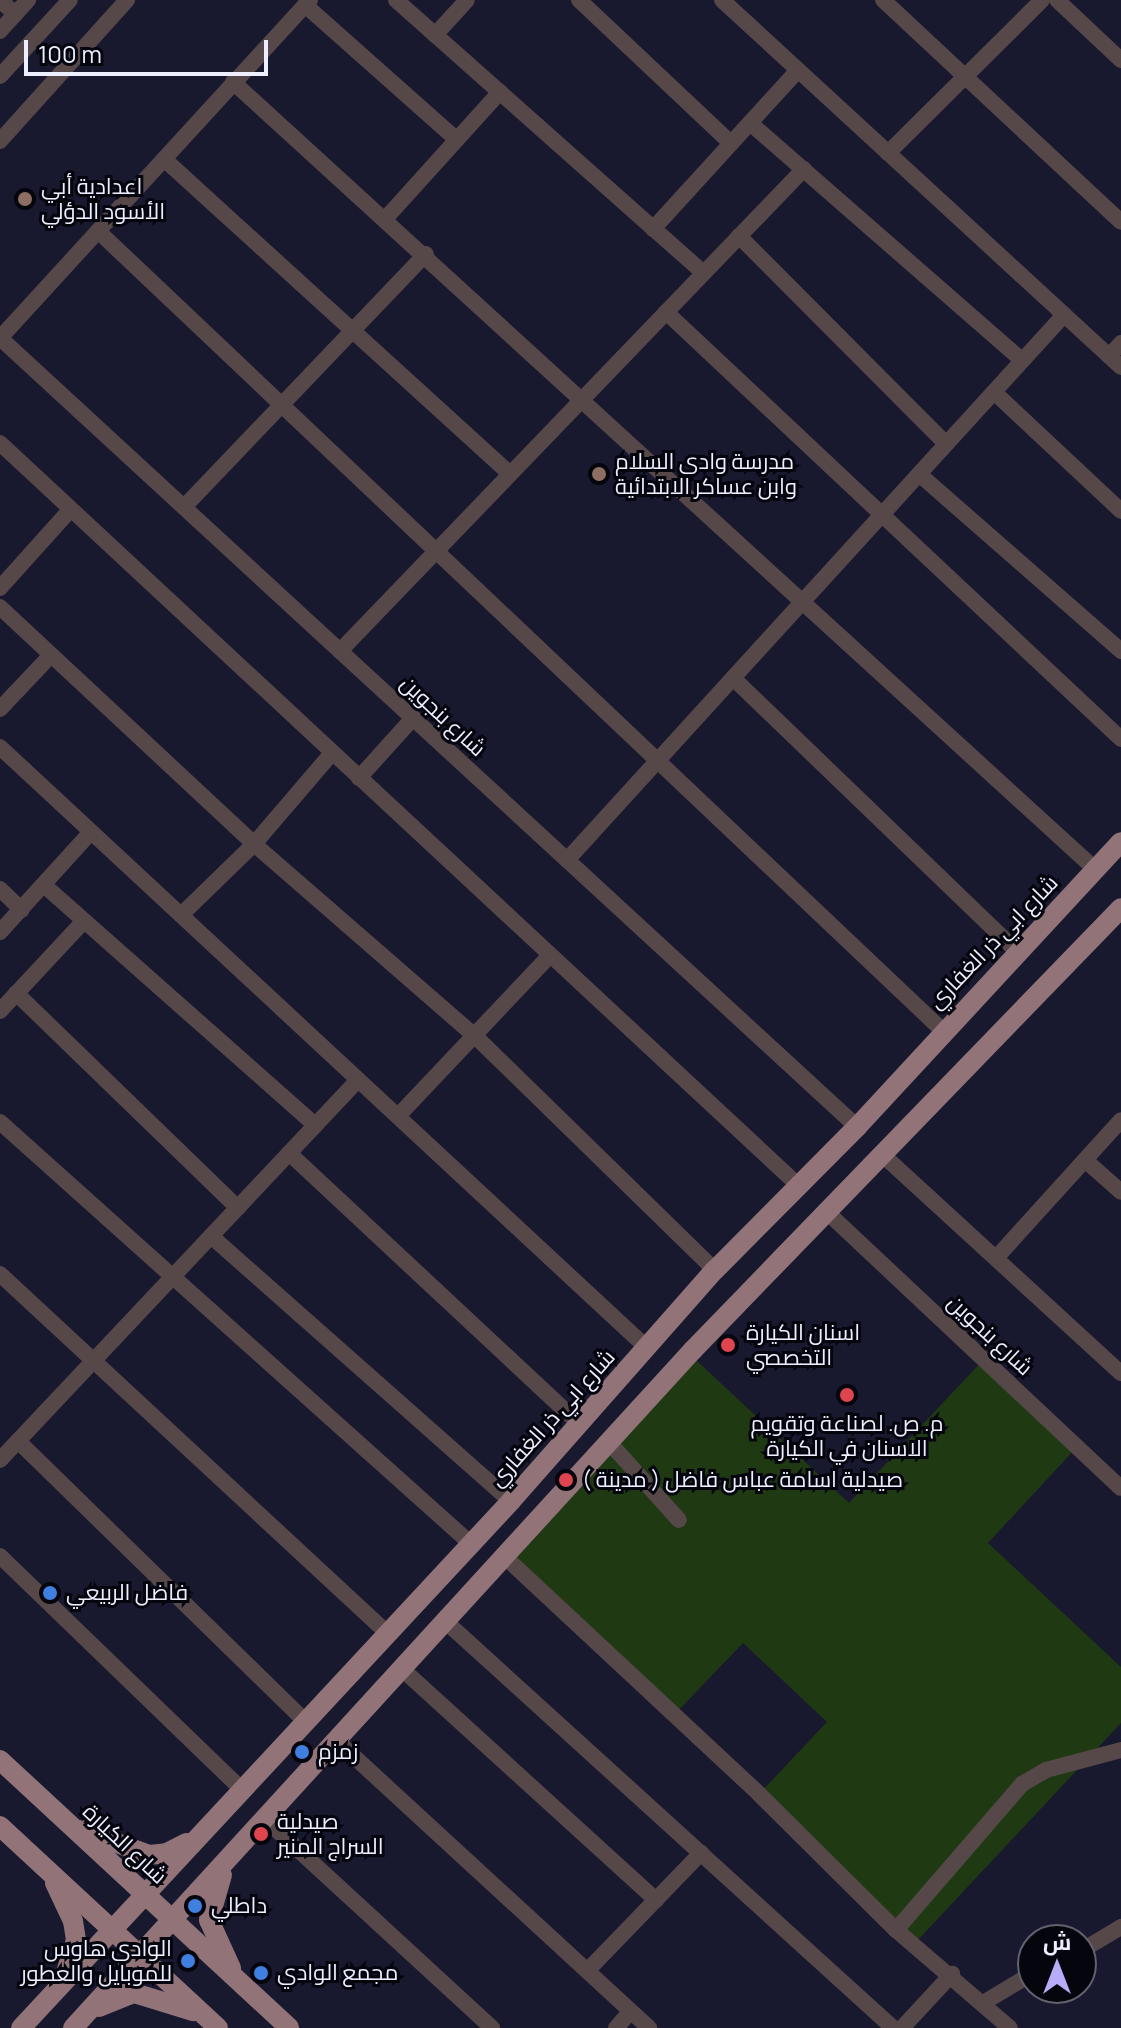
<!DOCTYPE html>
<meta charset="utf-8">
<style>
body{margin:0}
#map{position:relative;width:1121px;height:2028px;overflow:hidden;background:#18182f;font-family:Manrope,Cairo,sans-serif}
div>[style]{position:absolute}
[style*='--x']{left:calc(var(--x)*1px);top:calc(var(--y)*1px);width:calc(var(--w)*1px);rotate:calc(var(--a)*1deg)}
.green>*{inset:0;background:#1f3a12}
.minor>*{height:16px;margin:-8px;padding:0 8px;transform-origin:8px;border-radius:8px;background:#564749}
.major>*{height:20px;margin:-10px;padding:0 10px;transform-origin:10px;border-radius:10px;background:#917378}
.dots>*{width:22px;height:22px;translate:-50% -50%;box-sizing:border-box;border:4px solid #05050e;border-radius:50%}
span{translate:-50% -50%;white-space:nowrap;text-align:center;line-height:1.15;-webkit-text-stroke:6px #05050e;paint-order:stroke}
.poi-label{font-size:22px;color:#edeeff}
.left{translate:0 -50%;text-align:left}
.right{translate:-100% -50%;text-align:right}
.street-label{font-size:22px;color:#edeeff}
.north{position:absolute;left:1017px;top:1924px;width:80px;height:80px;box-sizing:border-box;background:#05050e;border:2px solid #62626e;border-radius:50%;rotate:0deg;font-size:22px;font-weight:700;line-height:32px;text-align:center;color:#edeeff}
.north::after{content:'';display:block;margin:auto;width:28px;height:36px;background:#b8abf7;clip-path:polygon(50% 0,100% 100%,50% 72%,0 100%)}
.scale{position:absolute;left:24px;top:40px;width:244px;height:36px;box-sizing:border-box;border:4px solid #edeeff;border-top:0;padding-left:10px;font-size:24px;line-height:28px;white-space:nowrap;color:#edeeff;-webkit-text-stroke:6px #05050e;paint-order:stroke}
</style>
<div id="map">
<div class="green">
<div style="clip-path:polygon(984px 1359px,1077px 1447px,988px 1543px,1121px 1667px,1121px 1723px,917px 1941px,759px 1794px,827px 1722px,743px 1643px,673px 1716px,507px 1561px,696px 1360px,849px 1503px)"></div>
</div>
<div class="minor">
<div style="--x:0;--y:0;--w:21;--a:43"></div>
<div style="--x:396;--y:0;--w:411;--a:41.6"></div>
<div style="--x:579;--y:0;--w:209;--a:43.3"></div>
<div style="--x:722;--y:0;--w:542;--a:42.61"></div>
<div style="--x:883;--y:0;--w:325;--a:43"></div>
<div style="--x:1057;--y:0;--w:88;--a:43.2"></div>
<div style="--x:305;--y:5;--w:203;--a:41.6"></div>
<div style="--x:0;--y:31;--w:42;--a:-47.9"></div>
<div style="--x:435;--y:35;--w:47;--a:-47.6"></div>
<div style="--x:0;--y:76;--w:103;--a:-47.4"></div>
<div style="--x:233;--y:82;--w:1169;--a:42.4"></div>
<div style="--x:750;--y:123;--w:361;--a:41.1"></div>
<div style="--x:0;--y:141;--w:190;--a:-48"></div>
<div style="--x:888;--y:153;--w:217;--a:-44.8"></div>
<div style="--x:164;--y:159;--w:468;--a:42.3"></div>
<div style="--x:386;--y:218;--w:170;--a:-47.9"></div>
<div style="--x:653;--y:229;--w:215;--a:-47.6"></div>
<div style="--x:98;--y:231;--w:1162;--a:43.43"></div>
<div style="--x:739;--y:236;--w:293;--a:45.1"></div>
<div style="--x:666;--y:312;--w:624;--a:43.18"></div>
<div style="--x:0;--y:338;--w:1165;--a:42.63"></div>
<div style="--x:0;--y:338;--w:459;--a:-47.5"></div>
<div style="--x:1109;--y:356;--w:18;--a:-47"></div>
<div style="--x:994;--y:392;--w:174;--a:43.1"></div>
<div style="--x:0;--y:443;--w:1090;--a:42.92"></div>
<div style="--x:919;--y:474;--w:269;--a:41.2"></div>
<div style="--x:184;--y:507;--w:350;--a:-46.3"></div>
<div style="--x:0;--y:588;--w:105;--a:-48.1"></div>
<div style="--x:0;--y:607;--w:347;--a:43"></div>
<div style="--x:254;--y:844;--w:291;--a:41"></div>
<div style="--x:474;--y:1035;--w:337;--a:44.3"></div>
<div style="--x:340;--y:651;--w:669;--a:-46.09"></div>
<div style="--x:733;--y:678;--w:395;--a:43.9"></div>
<div style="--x:0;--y:709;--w:74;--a:-46.6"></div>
<div style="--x:0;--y:747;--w:883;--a:42.89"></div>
<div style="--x:359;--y:778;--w:81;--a:-48"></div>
<div style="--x:567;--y:860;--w:738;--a:-47.64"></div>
<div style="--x:45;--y:886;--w:361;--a:41.5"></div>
<div style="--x:0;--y:889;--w:30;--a:44"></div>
<div style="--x:181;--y:915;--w:102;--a:-44.2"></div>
<div style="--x:254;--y:844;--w:120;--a:-49.4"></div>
<div style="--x:0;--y:932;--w:135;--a:-47.7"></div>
<div style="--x:16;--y:993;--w:309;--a:44.1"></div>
<div style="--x:0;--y:1011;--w:122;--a:-47"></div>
<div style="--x:398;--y:1116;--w:221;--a:-46.6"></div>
<div style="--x:0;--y:1122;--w:630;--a:41.85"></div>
<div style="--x:289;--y:1153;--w:396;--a:43"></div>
<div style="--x:885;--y:1157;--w:320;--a:42.5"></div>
<div style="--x:1085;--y:1160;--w:48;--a:41.6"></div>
<div style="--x:829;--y:1214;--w:400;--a:43.2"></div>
<div style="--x:211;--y:1236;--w:400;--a:41.5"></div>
<div style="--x:996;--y:1258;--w:186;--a:-47.8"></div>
<div style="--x:0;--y:1274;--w:526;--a:42.84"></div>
<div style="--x:18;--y:1441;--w:402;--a:44.3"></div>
<div style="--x:608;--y:1441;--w:106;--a:48.1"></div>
<div style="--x:0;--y:1460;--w:522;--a:-46.71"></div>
<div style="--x:0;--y:1556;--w:337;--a:44"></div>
<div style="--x:504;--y:1556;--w:349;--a:43"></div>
<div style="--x:759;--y:1794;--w:193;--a:44.8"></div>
<div style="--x:896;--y:1930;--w:150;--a:40.7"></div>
<div style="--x:445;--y:1621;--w:605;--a:42.25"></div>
<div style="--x:401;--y:1668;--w:345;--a:42.3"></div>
<div style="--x:337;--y:1741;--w:424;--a:42.6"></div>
<div style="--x:267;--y:1821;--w:306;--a:42.6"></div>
<div style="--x:896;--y:1930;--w:193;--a:-49.2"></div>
<div style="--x:1022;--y:1784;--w:28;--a:-30"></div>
<div style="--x:1046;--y:1770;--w:78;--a:-14.9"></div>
<div style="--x:1081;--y:1951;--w:47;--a:-31"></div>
<div style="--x:588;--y:1970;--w:163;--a:-46"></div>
<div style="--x:983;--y:2003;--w:58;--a:-31"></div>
<div style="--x:616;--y:2028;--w:21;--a:-49"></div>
<div style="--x:902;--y:2028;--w:74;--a:-47.2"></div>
</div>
<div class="major">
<div style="--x:0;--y:1760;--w:394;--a:42.8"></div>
<div style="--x:0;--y:1826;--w:297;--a:42.8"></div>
<div style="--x:82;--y:1830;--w:72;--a:20.5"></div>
<div style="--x:149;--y:1855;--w:18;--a:-6"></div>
<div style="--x:167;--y:1853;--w:22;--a:-27"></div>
<div style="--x:222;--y:1875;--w:47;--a:106.1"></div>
<div style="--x:209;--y:1920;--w:53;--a:65.4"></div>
<div style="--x:55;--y:1883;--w:42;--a:64.7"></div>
<div style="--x:73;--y:1921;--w:19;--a:81"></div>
<div style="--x:76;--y:1940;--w:34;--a:107"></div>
<div style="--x:99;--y:2007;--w:38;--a:-22"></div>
<div style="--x:134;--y:1993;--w:62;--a:17"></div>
<div style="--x:21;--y:2028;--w:720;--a:-47.08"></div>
<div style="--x:511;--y:1501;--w:308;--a:-48.6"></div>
<div style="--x:715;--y:1270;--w:202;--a:-45.2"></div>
<div style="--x:857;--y:1127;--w:388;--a:-47.2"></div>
<div style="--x:73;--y:2028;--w:919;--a:-47.56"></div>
<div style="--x:693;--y:1350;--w:615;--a:-45.92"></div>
</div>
<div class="dots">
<div style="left:25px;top:199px;background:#8d6e63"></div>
<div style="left:599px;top:474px;background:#8d6e63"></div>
<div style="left:728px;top:1345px;background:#e0444e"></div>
<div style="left:847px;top:1395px;background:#e0444e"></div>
<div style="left:566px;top:1480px;background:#e0444e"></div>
<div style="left:50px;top:1593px;background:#3f7fe0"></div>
<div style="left:302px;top:1752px;background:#3f7fe0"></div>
<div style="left:261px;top:1834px;background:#e0444e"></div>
<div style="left:195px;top:1906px;background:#3f7fe0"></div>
<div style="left:188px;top:1961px;background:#3f7fe0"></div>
<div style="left:261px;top:1973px;background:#3f7fe0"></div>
</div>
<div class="poi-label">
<span class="left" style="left:41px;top:199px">اعدادية أبي<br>الأسود الدؤلي</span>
<span class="left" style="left:615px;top:474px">مدرسة وادي السلام<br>وابن عساكر الابتدائية</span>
<span class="left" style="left:746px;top:1345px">اسنان الكيارة<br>التخصصي</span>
<span style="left:847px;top:1436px">م. ص. لصناعة وتقويم<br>الاسنان في الكيارة</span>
<span class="left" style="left:582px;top:1480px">صيدلية اسامة عباس فاضل ( مدينة )</span>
<span class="left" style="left:66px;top:1593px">فاضل الربيعي</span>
<span class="left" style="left:318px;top:1752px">زمزم</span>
<span class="left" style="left:277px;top:1834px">صيدلية<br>السراج المنير</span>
<span class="left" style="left:211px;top:1906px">داطلي</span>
<span class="right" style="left:172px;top:1961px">الوادي هاوس<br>للموبايل والعطور</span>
<span class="left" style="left:277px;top:1973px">مجمع الوادي</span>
</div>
<div class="street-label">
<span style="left:443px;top:716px;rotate:43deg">شارع بنجوين</span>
<span style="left:993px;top:942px;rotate:-46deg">شارع ابي ذر الغفاري</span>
<span style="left:990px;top:1335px;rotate:43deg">شارع بنجوين</span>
<span style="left:552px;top:1418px;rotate:-48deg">شارع ابي ذر الغفاري</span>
<span style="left:125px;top:1844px;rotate:43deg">شارع الكيارة</span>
</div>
<div class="north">ش</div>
<div class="scale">100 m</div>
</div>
